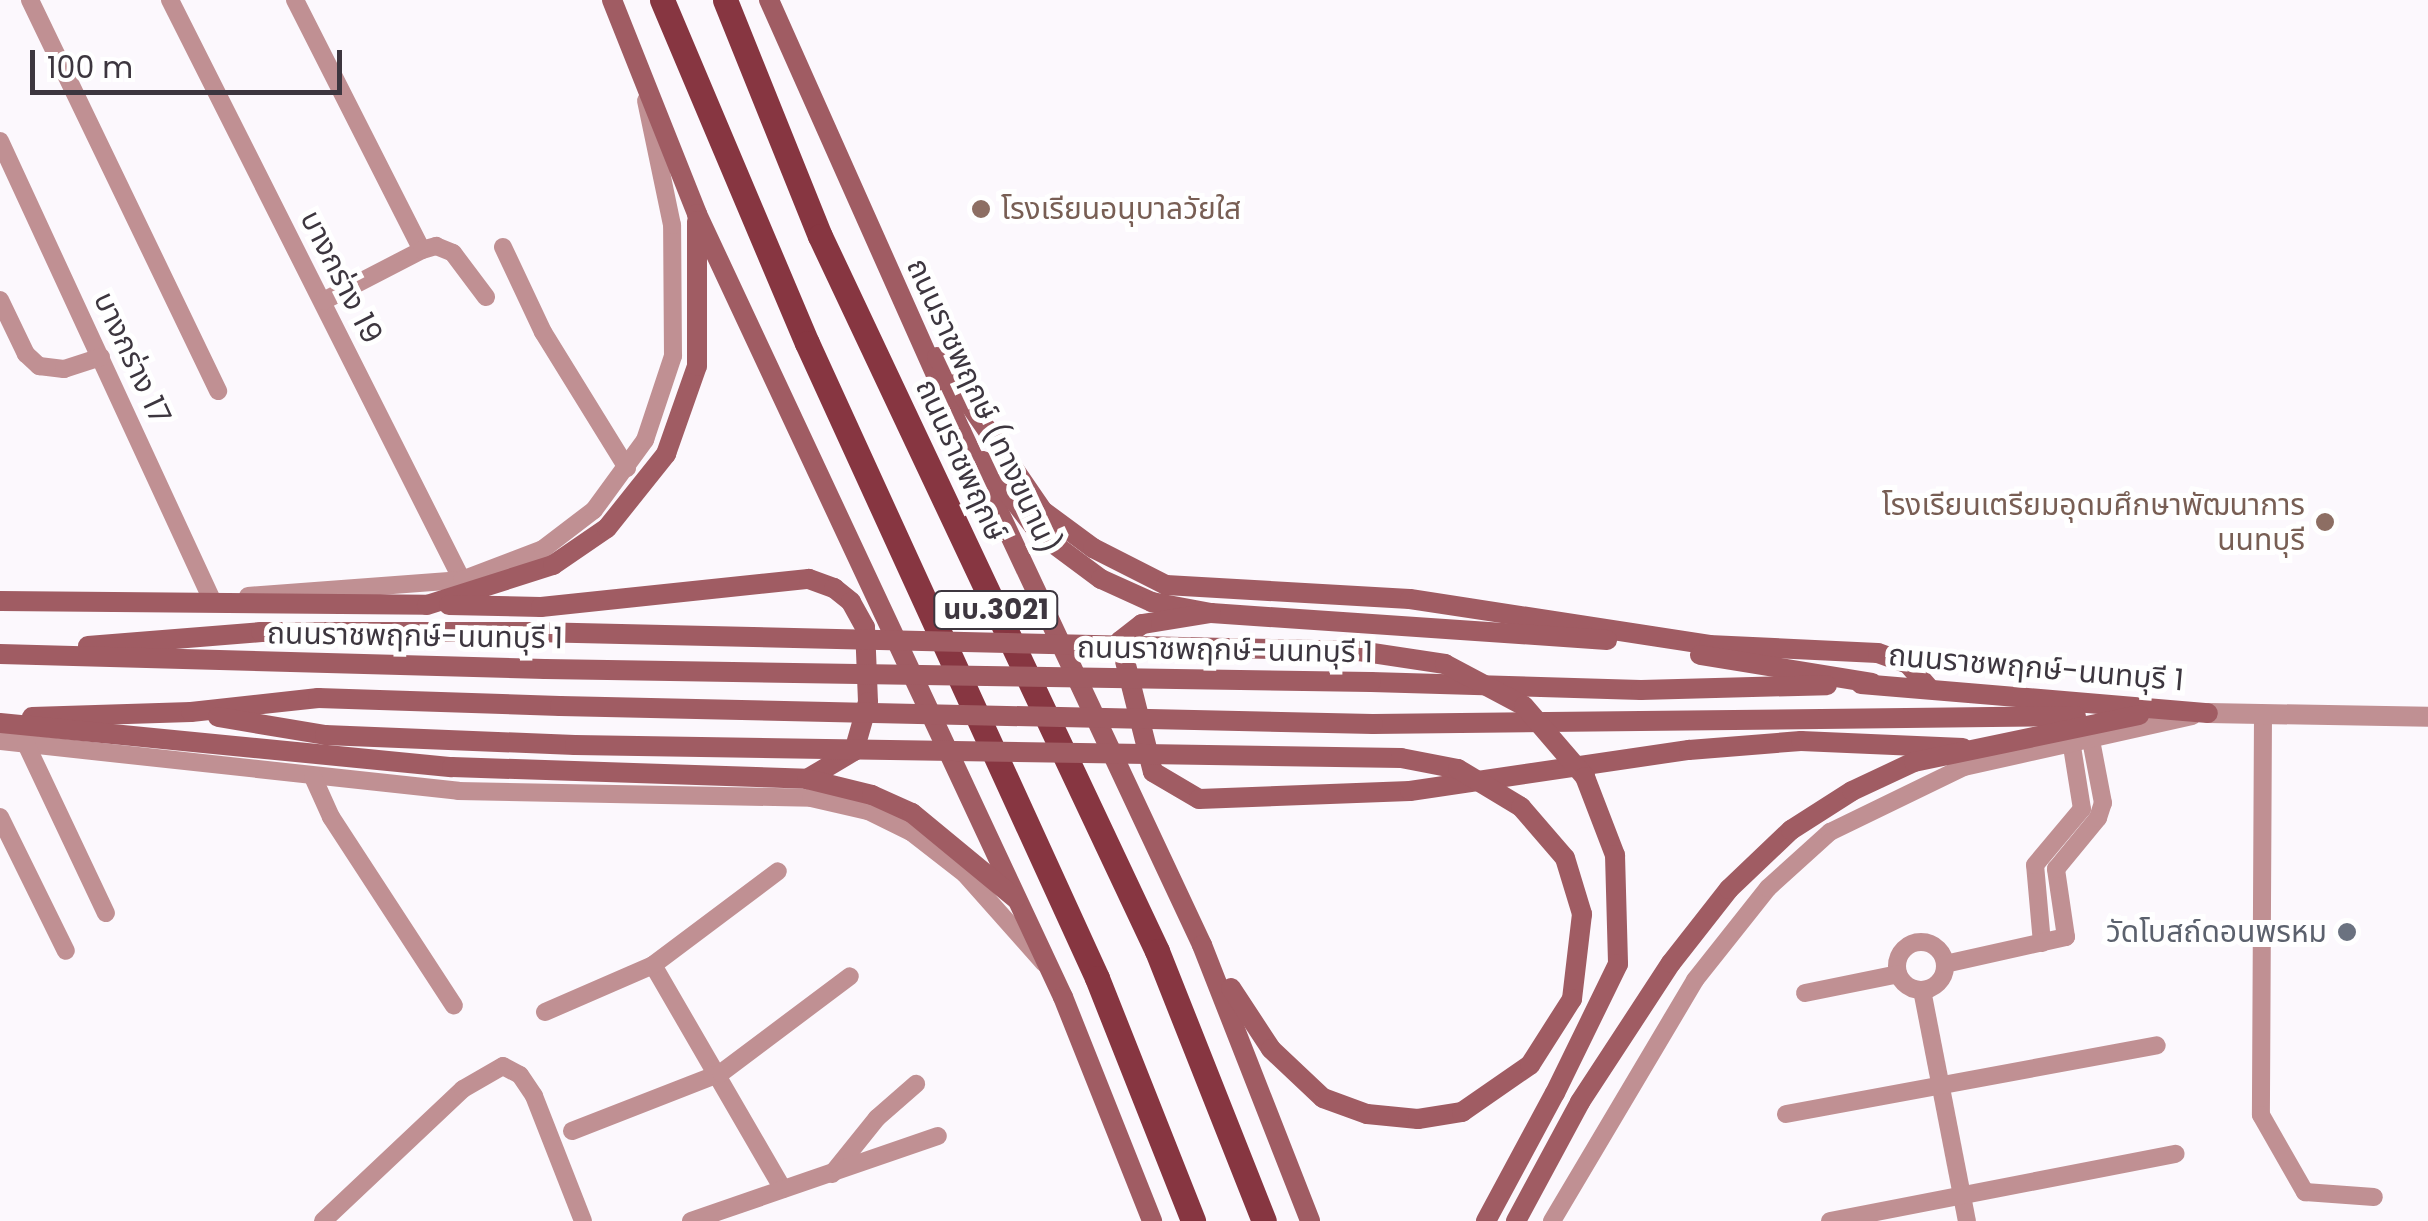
<!DOCTYPE html>
<meta charset="utf-8">
<style>
body{margin:0}
#map{position:relative;width:2428px;height:1221px;overflow:hidden;background:#fcf8fd;font-family:Poppins,"Noto Sans Thai",sans-serif}
div>[style]{position:absolute}
[style*='--x']{left:calc(var(--x)*1px);top:calc(var(--y)*1px);width:calc(var(--w)*1px);rotate:calc(var(--a)*1deg)}
.minor>*{height:18px;margin:-9px;padding:0 9px;transform-origin:9px;border-radius:9px;background:#c09093}
.minor>.ring{margin:-9px;padding:0;box-sizing:content-box;background:none;border:18px solid #c09093;border-radius:50%}
.tertiary>*{height:20px;margin:-10px;padding:0 10px;transform-origin:10px;border-radius:10px;background:#c09093}
.secondary>*{height:20px;margin:-10px;padding:0 10px;transform-origin:10px;border-radius:10px;background:#a05c63}
.primary>*{height:25px;margin:-12.5px;padding:0 12.5px;transform-origin:12.5px;border-radius:12.5px;background:#873641}
.secondary-bridge>*{height:20px;margin:-10px;padding:0 10px;transform-origin:10px;border-radius:10px;background:#a05c63}
.dots>*{width:28px;height:28px;translate:-50% -50%;box-sizing:border-box;border:5px solid #fff;border-radius:50%}
span{translate:-50% -50%;white-space:nowrap;text-align:center;line-height:1.15;-webkit-text-stroke:10px #fff;paint-order:stroke}
.shield-label span{padding:2px 8px;background:#fff;border:2px solid;border-radius:8px;-webkit-text-stroke-width:0}
.shield-label{font-size:28px;color:#3d363f;font-weight:700}
.education-label{font-size:30px;color:#785e54}
.left{translate:0 -50%;text-align:left}
.right{translate:-100% -50%;text-align:right}
.street-label{font-size:30px;color:#3d363f}
.worship-label{font-size:30px;color:#5b616d}
.scale{position:absolute;left:30px;top:50px;width:312px;height:45px;box-sizing:border-box;border:5px solid #3d363f;border-top:0;padding-left:12px;font-size:30px;line-height:35px;white-space:nowrap;color:#3d363f;-webkit-text-stroke:8px #fff;paint-order:stroke}
</style>
<div id="map">
<div class="minor">
<div style="--x:30;--y:0;--w:434;--a:64.3"></div>
<div style="--x:170;--y:0;--w:649;--a:63.28"></div>
<div style="--x:295;--y:0;--w:280;--a:63.1"></div>
<div style="--x:422;--y:250;--w:111;--a:152.7"></div>
<div style="--x:0;--y:141;--w:506;--a:65.21"></div>
<div style="--x:503;--y:247;--w:94;--a:64.8"></div>
<div style="--x:543;--y:332;--w:160;--a:58.3"></div>
<div style="--x:422;--y:250;--w:15;--a:-16"></div>
<div style="--x:436;--y:246;--w:18;--a:22"></div>
<div style="--x:453;--y:253;--w:55;--a:53.1"></div>
<div style="--x:0;--y:300;--w:60;--a:64.3"></div>
<div style="--x:26;--y:354;--w:18;--a:43"></div>
<div style="--x:39;--y:366;--w:25;--a:7"></div>
<div style="--x:64;--y:369;--w:39;--a:-18"></div>
<div style="--x:248;--y:596;--w:215;--a:-4.3"></div>
<div style="--x:462;--y:580;--w:87;--a:-20.9"></div>
<div style="--x:543;--y:549;--w:64;--a:-37.4"></div>
<div style="--x:594;--y:510;--w:87;--a:-53.9"></div>
<div style="--x:645;--y:440;--w:89;--a:-71.6"></div>
<div style="--x:673;--y:356;--w:131;--a:-90.4"></div>
<div style="--x:672;--y:225;--w:127;--a:-101.8"></div>
<div style="--x:2263;--y:714;--w:401;--a:90.3"></div>
<div style="--x:2261;--y:1115;--w:89;--a:60.3"></div>
<div style="--x:2305;--y:1192;--w:69;--a:4.1"></div>
<div style="--x:0;--y:741;--w:461;--a:6.2"></div>
<div style="--x:458;--y:791;--w:353;--a:1.1"></div>
<div style="--x:811;--y:798;--w:58;--a:12.8"></div>
<div style="--x:868;--y:811;--w:48;--a:26"></div>
<div style="--x:911;--y:832;--w:68;--a:37.9"></div>
<div style="--x:965;--y:874;--w:119;--a:48.4"></div>
<div style="--x:26;--y:744;--w:187;--a:64.7"></div>
<div style="--x:313;--y:777;--w:44;--a:65.8"></div>
<div style="--x:331;--y:817;--w:225;--a:56.9"></div>
<div style="--x:0;--y:817;--w:149;--a:63.8"></div>
<div class="ring" style="left:1897px;top:942px;width:30px;height:30px"></div>
<div style="--x:2042;--y:943;--w:78;--a:-95.1"></div>
<div style="--x:2035;--y:865;--w:73;--a:-50"></div>
<div style="--x:2082;--y:809;--w:70;--a:-99.1"></div>
<div style="--x:1945;--y:964;--w:124;--a:-12.6"></div>
<div style="--x:2066;--y:937;--w:69;--a:-98.4"></div>
<div style="--x:2056;--y:869;--w:66;--a:-50.5"></div>
<div style="--x:2098;--y:818;--w:16;--a:-72"></div>
<div style="--x:2103;--y:803;--w:69;--a:-100.8"></div>
<div style="--x:653;--y:965;--w:259;--a:59.9"></div>
<div style="--x:1922;--y:990;--w:235;--a:79"></div>
<div style="--x:1805;--y:993;--w:95;--a:-11.5"></div>
<div style="--x:545;--y:1012;--w:118;--a:-23.5"></div>
<div style="--x:653;--y:965;--w:156;--a:-36.9"></div>
<div style="--x:1786;--y:1114;--w:377;--a:-10.5"></div>
<div style="--x:572;--y:1131;--w:160;--a:-21.3"></div>
<div style="--x:721;--y:1073;--w:161;--a:-36.9"></div>
<div style="--x:832;--y:1174;--w:72;--a:-51.2"></div>
<div style="--x:877;--y:1118;--w:52;--a:-41.1"></div>
<div style="--x:323;--y:1221;--w:192;--a:-43.3"></div>
<div style="--x:463;--y:1089;--w:46;--a:-29.9"></div>
<div style="--x:503;--y:1066;--w:19;--a:28"></div>
<div style="--x:520;--y:1075;--w:25;--a:56"></div>
<div style="--x:534;--y:1096;--w:134;--a:68.6"></div>
<div style="--x:691;--y:1221;--w:261;--a:-19"></div>
<div style="--x:1552;--y:1221;--w:280;--a:-59.3"></div>
<div style="--x:1695;--y:980;--w:117;--a:-51.6"></div>
<div style="--x:1768;--y:888;--w:84;--a:-42.1"></div>
<div style="--x:1830;--y:832;--w:149;--a:-25.9"></div>
<div style="--x:1964;--y:767;--w:234;--a:-12.6"></div>
<div style="--x:1830;--y:1221;--w:352;--a:-11"></div>
</div>
<div class="tertiary">
<div style="--x:2208;--y:713;--w:220;--a:1"></div>
</div>
<div class="secondary">
<div style="--x:612;--y:0;--w:230;--a:68.3"></div>
<div style="--x:697;--y:214;--w:864;--a:64.95"></div>
<div style="--x:1063;--y:997;--w:241;--a:68.3"></div>
<div style="--x:769;--y:0;--w:472;--a:66"></div>
<div style="--x:961;--y:431;--w:568;--a:64.88"></div>
<div style="--x:1202;--y:945;--w:296;--a:68.6"></div>
<div style="--x:937;--y:357;--w:187;--a:55.5"></div>
<div style="--x:1043;--y:511;--w:62;--a:36.5"></div>
<div style="--x:1093;--y:548;--w:82;--a:26.9"></div>
<div style="--x:1166;--y:585;--w:244;--a:3.3"></div>
<div style="--x:1410;--y:599;--w:303;--a:8.7"></div>
<div style="--x:1709;--y:645;--w:169;--a:2.7"></div>
<div style="--x:1878;--y:653;--w:32;--a:20"></div>
<div style="--x:1908;--y:664;--w:30;--a:49"></div>
<div style="--x:983;--y:461;--w:91;--a:52.1"></div>
<div style="--x:1039;--y:533;--w:77;--a:36.6"></div>
<div style="--x:1101;--y:579;--w:56;--a:24.3"></div>
<div style="--x:1152;--y:602;--w:60;--a:10.6"></div>
<div style="--x:1211;--y:613;--w:397;--a:3.9"></div>
<div style="--x:0;--y:601;--w:427;--a:0.5"></div>
<div style="--x:427;--y:605;--w:132;--a:-17.6"></div>
<div style="--x:553;--y:565;--w:65;--a:-34.4"></div>
<div style="--x:607;--y:528;--w:95;--a:-51.4"></div>
<div style="--x:666;--y:454;--w:93;--a:-70.6"></div>
<div style="--x:697;--y:366;--w:145;--a:-90"></div>
<div style="--x:449;--y:605;--w:92;--a:1.2"></div>
<div style="--x:541;--y:607;--w:269;--a:-6"></div>
<div style="--x:809;--y:579;--w:27;--a:20"></div>
<div style="--x:834;--y:588;--w:22;--a:39"></div>
<div style="--x:851;--y:602;--w:29;--a:61"></div>
<div style="--x:865;--y:627;--w:75;--a:87.7"></div>
<div style="--x:868;--y:702;--w:51;--a:105.9"></div>
<div style="--x:854;--y:751;--w:55;--a:149.2"></div>
<div style="--x:1211;--y:613;--w:70;--a:170.9"></div>
<div style="--x:1142;--y:624;--w:28;--a:142"></div>
<div style="--x:1120;--y:641;--w:135;--a:75.9"></div>
<div style="--x:1153;--y:772;--w:53;--a:30.4"></div>
<div style="--x:1199;--y:799;--w:211;--a:-2.2"></div>
<div style="--x:1410;--y:791;--w:282;--a:-8.4"></div>
<div style="--x:1689;--y:750;--w:112;--a:-4.6"></div>
<div style="--x:1801;--y:741;--w:162;--a:2.5"></div>
<div style="--x:88;--y:646;--w:174;--a:-4.6"></div>
<div style="--x:261;--y:632;--w:272;--a:0"></div>
<div style="--x:0;--y:654;--w:545;--a:1.58"></div>
<div style="--x:1700;--y:655;--w:174;--a:9.2"></div>
<div style="--x:1371;--y:682;--w:270;--a:1.7"></div>
<div style="--x:1641;--y:690;--w:186;--a:-1.5"></div>
<div style="--x:1861;--y:684;--w:348;--a:4.8"></div>
<div style="--x:32;--y:717;--w:159;--a:-1.8"></div>
<div style="--x:191;--y:712;--w:128;--a:-6.3"></div>
<div style="--x:318;--y:698;--w:242;--a:1.9"></div>
<div style="--x:218;--y:717;--w:109;--a:9.5"></div>
<div style="--x:325;--y:735;--w:250;--a:2.3"></div>
<div style="--x:0;--y:723;--w:454;--a:5.6"></div>
<div style="--x:452;--y:767;--w:355;--a:1.9"></div>
<div style="--x:807;--y:779;--w:67;--a:13.8"></div>
<div style="--x:872;--y:795;--w:44;--a:24.2"></div>
<div style="--x:912;--y:813;--w:134;--a:39.5"></div>
<div style="--x:1373;--y:724;--w:703;--a:-0.65"></div>
<div style="--x:1231;--y:988;--w:73;--a:56.7"></div>
<div style="--x:1271;--y:1049;--w:71;--a:43.3"></div>
<div style="--x:1323;--y:1098;--w:47;--a:20"></div>
<div style="--x:1367;--y:1114;--w:51;--a:5.6"></div>
<div style="--x:1418;--y:1119;--w:45;--a:-9"></div>
<div style="--x:1462;--y:1112;--w:83;--a:-34.7"></div>
<div style="--x:1486;--y:1221;--w:145;--a:-61.7"></div>
<div style="--x:1516;--y:1221;--w:135;--a:-61.7"></div>
<div style="--x:1580;--y:1102;--w:166;--a:-56.8"></div>
<div style="--x:1671;--y:963;--w:94;--a:-51.9"></div>
<div style="--x:1729;--y:889;--w:86;--a:-43.6"></div>
<div style="--x:1791;--y:830;--w:72;--a:-32.6"></div>
<div style="--x:1852;--y:791;--w:68;--a:-25.1"></div>
<div style="--x:1914;--y:762;--w:230;--a:-11.8"></div>
</div>
<div class="primary">
<div style="--x:662;--y:0;--w:372;--a:67.1"></div>
<div style="--x:807;--y:343;--w:698;--a:65.45"></div>
<div style="--x:1097;--y:978;--w:261;--a:68.4"></div>
<div style="--x:725;--y:0;--w:254;--a:68.1"></div>
<div style="--x:820;--y:236;--w:790;--a:64.76"></div>
<div style="--x:1157;--y:951;--w:290;--a:68.4"></div>
</div>
<div class="secondary-bridge">
<div style="--x:533;--y:632;--w:826;--a:1.32"></div>
<div style="--x:1359;--y:651;--w:87;--a:8.6"></div>
<div style="--x:1445;--y:664;--w:89;--a:28"></div>
<div style="--x:1524;--y:706;--w:94;--a:49.3"></div>
<div style="--x:1585;--y:777;--w:84;--a:69"></div>
<div style="--x:1615;--y:855;--w:109;--a:88.4"></div>
<div style="--x:1618;--y:964;--w:144;--a:116"></div>
<div style="--x:545;--y:669;--w:826;--a:0.9"></div>
<div style="--x:560;--y:706;--w:813;--a:1.27"></div>
<div style="--x:575;--y:745;--w:826;--a:0.9"></div>
<div style="--x:1401;--y:758;--w:58;--a:10.9"></div>
<div style="--x:1458;--y:769;--w:74;--a:31.1"></div>
<div style="--x:1521;--y:807;--w:67;--a:49.2"></div>
<div style="--x:1565;--y:858;--w:59;--a:73.1"></div>
<div style="--x:1582;--y:914;--w:86;--a:96.7"></div>
<div style="--x:1572;--y:999;--w:78;--a:122.5"></div>
</div>
<div class="dots">
<div style="left:981px;top:209px;background:#8d6e63"></div>
<div style="left:2325px;top:522px;background:#8d6e63"></div>
<div style="left:2347px;top:932px;background:#6b7280"></div>
</div>
<div class="shield-label">
<span style="left:996px;top:610px">นบ.3021</span>
</div>
<div class="education-label">
<span class="left" style="left:1001px;top:209px">โรงเรียนอนุบาลวัยใส</span>
<span class="right" style="left:2305px;top:522px">โรงเรียนเตรียมอุดมศึกษาพัฒนาการ<br>นนทบุรี</span>
</div>
<div class="street-label">
<span style="left:341px;top:277px;rotate:63deg">บางกร่าง 19</span>
<span style="left:132px;top:358px;rotate:65deg">บางกร่าง 17</span>
<span style="left:983px;top:406px;rotate:65deg">ถนนราชพฤกษ์ (ทางขนาน)</span>
<span style="left:961px;top:460px;rotate:65deg">ถนนราชพฤกษ์</span>
<span style="left:415px;top:636px;rotate:1deg">ถนนราชพฤกษ์-นนทบุรี 1</span>
<span style="left:1225px;top:650px;rotate:1deg">ถนนราชพฤกษ์-นนทบุรี 1</span>
<span style="left:2036px;top:668px;rotate:5deg">ถนนราชพฤกษ์-นนทบุรี 1</span>
</div>
<div class="worship-label">
<span class="right" style="left:2327px;top:932px">วัดโบสถ์ดอนพรหม</span>
</div>
<div class="scale">100 m</div>
</div>
